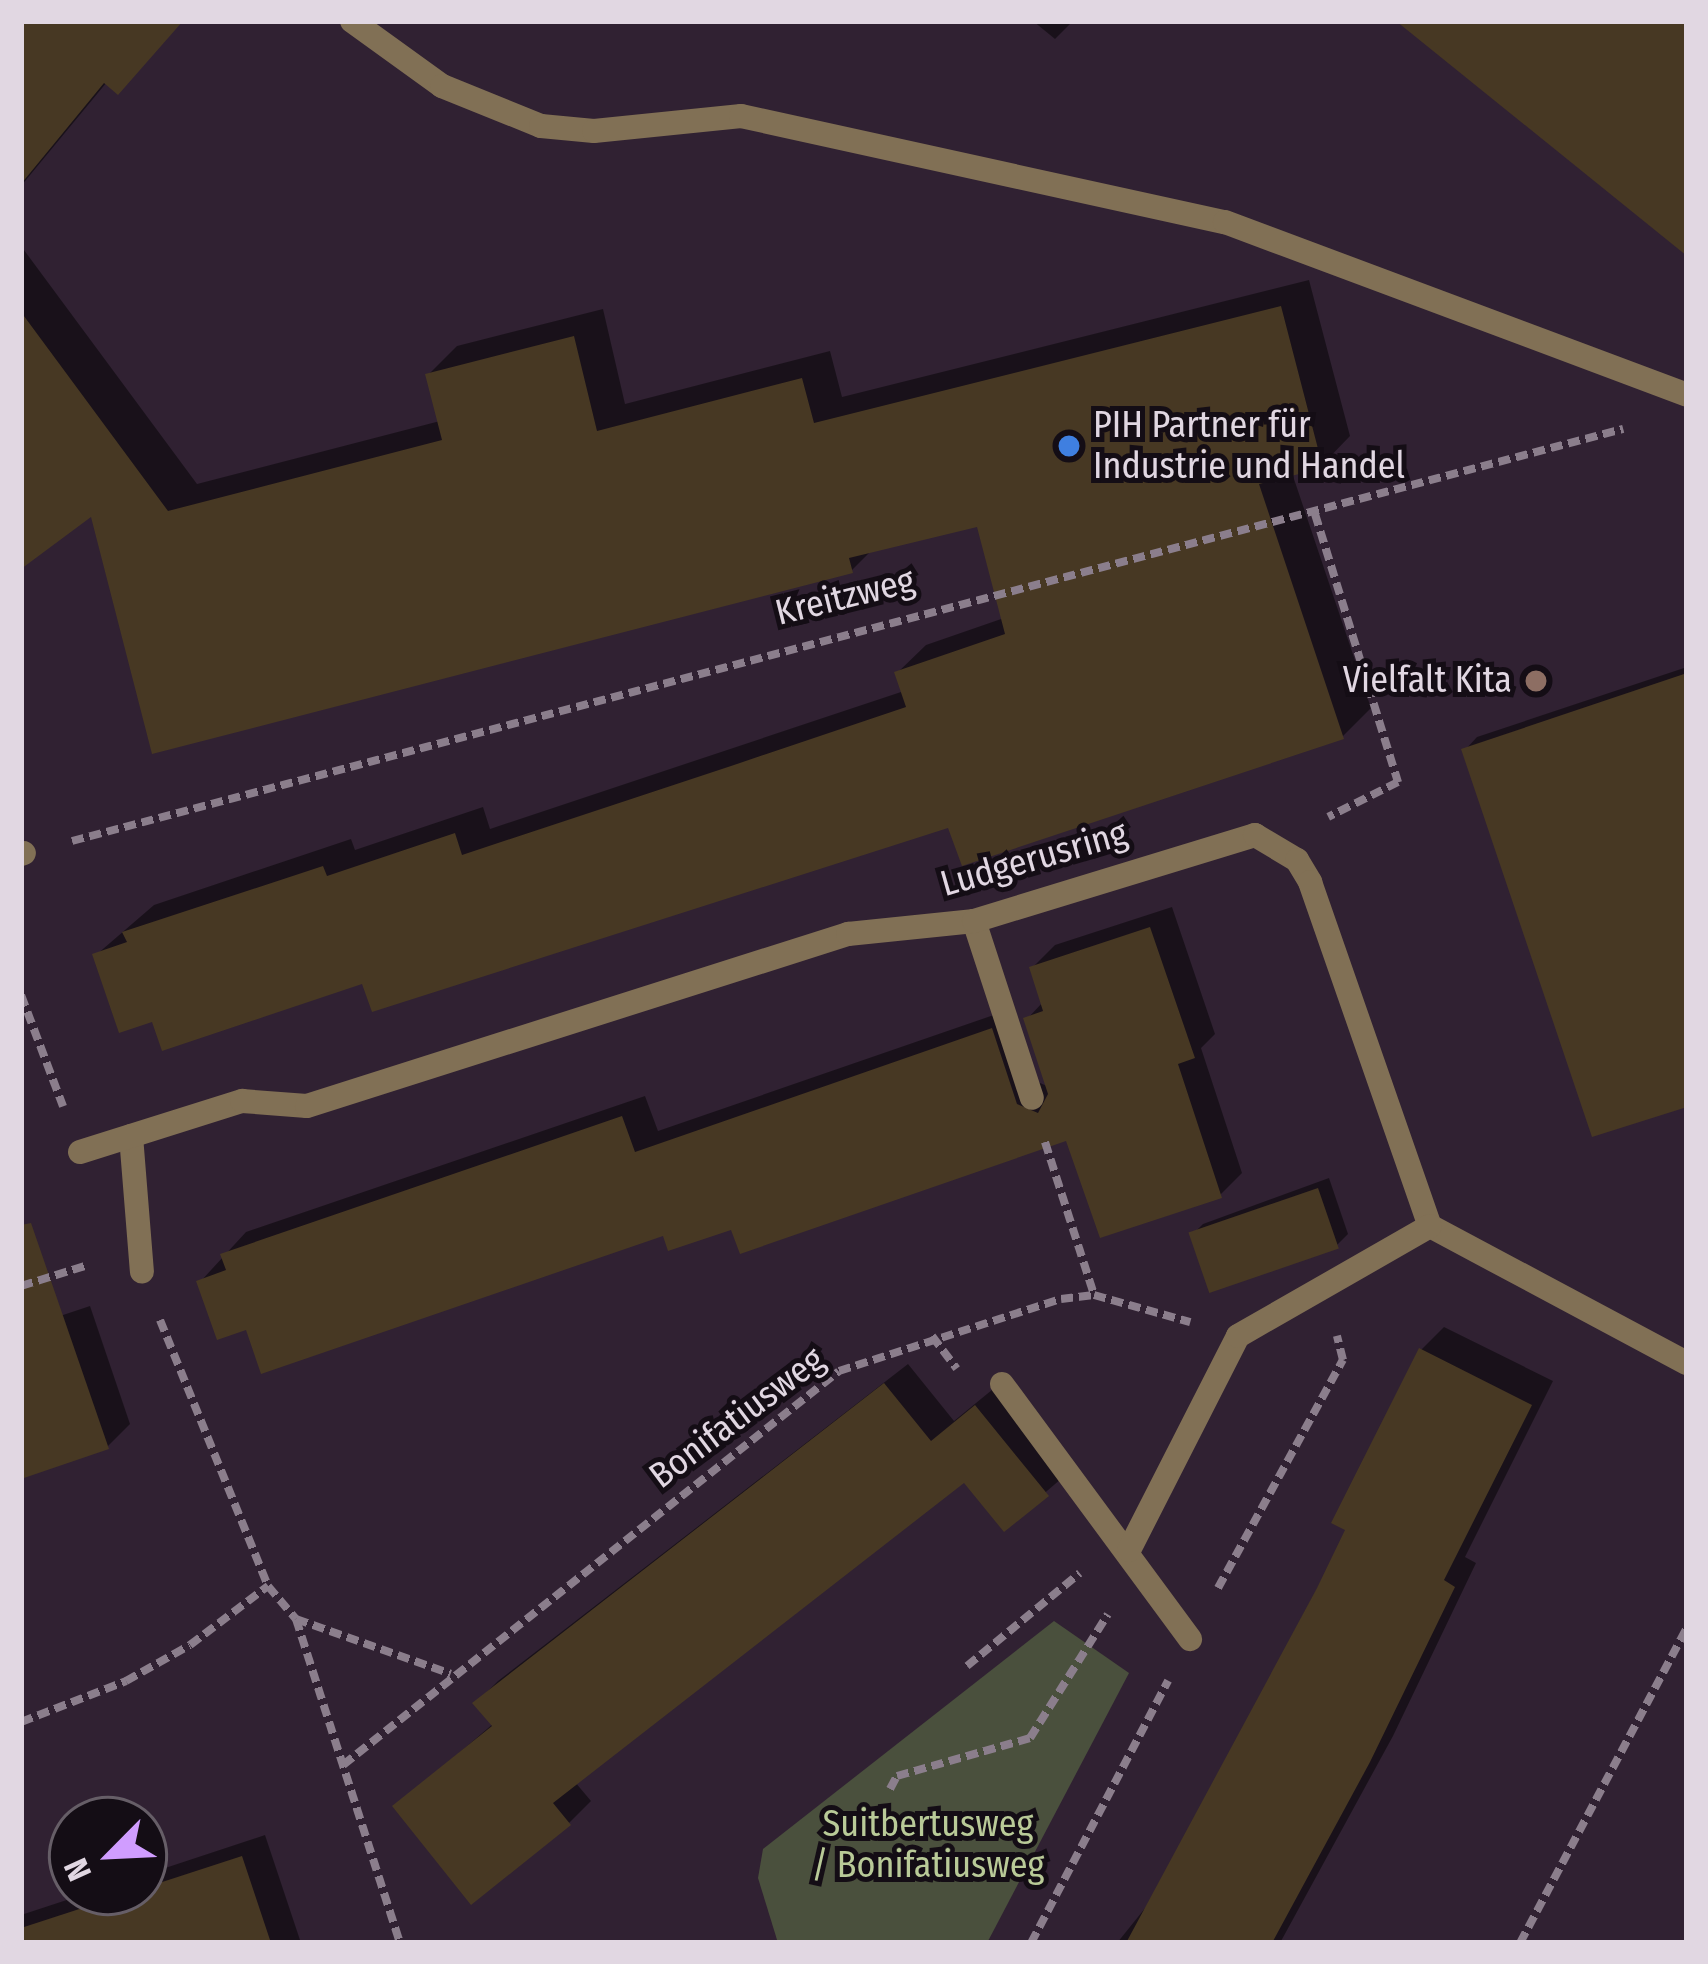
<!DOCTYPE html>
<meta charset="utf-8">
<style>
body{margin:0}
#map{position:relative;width:1708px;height:1964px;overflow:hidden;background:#302132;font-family:"Fira Sans Condensed",sans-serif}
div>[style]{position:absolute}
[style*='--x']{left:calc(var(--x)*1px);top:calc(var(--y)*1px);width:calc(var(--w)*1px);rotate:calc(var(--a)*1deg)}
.green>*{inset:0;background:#4a503d}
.shadow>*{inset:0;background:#0007}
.building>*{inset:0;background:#473823;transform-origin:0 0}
.path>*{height:8px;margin-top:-4px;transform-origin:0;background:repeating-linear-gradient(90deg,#8b7e8c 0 12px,transparent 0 18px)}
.lane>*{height:24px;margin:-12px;padding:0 12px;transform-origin:12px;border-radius:12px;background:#817055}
.street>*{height:24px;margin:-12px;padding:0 12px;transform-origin:12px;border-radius:12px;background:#817055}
.dots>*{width:33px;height:33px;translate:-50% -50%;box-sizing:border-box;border:6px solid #140d15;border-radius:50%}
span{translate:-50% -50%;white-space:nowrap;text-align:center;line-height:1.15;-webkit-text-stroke:10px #140d15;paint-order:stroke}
.poi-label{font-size:36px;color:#e1d7e2}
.left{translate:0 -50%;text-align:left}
.right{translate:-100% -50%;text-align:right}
.street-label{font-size:36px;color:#e1d7e2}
.park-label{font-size:36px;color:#b9ca98}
.frame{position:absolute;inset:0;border:24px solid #e1d7e2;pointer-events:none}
.north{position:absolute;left:48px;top:1796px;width:120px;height:120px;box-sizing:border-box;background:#140d15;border:3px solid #665e67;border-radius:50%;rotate:246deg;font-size:33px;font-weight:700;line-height:48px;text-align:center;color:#e1d7e2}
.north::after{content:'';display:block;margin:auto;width:42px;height:54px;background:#d09dff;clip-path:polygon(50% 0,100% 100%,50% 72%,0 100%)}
</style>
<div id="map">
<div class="green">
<div style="clip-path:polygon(1054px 1621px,1129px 1673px,987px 1943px,778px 1943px,758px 1878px,763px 1849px)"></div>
</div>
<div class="shadow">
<div style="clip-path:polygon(21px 21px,183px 21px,107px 82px,21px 186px)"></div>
<div style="clip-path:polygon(1033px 21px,1073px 21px,1055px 39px)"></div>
<div style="clip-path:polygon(21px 246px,197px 484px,440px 421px,428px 375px,457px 346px,603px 309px,625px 404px,830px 351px,842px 397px,1309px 280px,1350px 436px,1322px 465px,1292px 473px,1371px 708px,1342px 737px,950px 824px,364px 980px,154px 1018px,96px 955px,154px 905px,351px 839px,355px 850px,483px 807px,490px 829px,904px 691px,897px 673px,926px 645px,1004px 618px,980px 523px,872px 550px,851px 571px,93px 512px,21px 565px)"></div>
<div style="clip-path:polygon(1687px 667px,1687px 1103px,1465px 750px,1477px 737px)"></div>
<div style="clip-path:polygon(1172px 907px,1215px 1034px,1201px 1048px,1242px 1173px,1220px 1195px,1068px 1137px,733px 1226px,665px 1233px,248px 1327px,200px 1282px,246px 1232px,645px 1096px,658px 1131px,1014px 1008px,1038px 1082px,1049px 1087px,1027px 1019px,1043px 1002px,1032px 968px,1055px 945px)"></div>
<div style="clip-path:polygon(1329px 1178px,1348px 1234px,1337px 1245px,1192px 1235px,1203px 1224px)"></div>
<div style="clip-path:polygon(90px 1306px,130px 1424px,107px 1447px,21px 1476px,21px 1329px)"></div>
<div style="clip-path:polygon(1444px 1327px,1553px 1381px,1465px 1557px,1476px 1563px,1393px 1736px,1280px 1943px,1117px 1943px,1150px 1902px,1349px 1529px,1421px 1350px)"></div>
<div style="clip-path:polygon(908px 1364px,954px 1421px,998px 1385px,1069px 1472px,1004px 1528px,964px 1479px,575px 1782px,591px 1801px,569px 1823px,396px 1807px,494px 1723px,476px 1703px,498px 1681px)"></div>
<div style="clip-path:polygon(265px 1835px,301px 1943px,21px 1943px,21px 1915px,91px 1892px,144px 1892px,144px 1875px)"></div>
</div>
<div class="building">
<div style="clip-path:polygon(21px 21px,183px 21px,118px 95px,104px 83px,21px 184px)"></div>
<div style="clip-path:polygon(1396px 21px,1687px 21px,1687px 256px)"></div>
<div style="clip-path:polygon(1281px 306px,1323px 468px,1259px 484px,1344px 739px,962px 866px,948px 828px,372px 1012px,362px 984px,162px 1051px,152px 1022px,119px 1033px,92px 954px,127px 942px,122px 932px,323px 866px,327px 876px,455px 833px,462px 855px,731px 766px,906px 707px,894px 672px,1005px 634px,977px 527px,849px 558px,853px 573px,152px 754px,91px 517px,21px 569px,21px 312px,168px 511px,442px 440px,425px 374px,574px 336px,597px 431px,802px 378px,814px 423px)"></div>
<div style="clip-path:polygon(1687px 673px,1687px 1107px,1592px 1137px,1461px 749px)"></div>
<div style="clip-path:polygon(1150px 927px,1195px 1058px,1178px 1064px,1222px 1198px,1100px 1238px,1066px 1141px,740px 1254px,731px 1230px,668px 1251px,663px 1236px,261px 1374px,246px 1330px,217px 1340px,196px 1281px,226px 1270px,220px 1254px,622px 1116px,635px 1152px,992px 1028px,1017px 1104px,1038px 1113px,1048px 1094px,1023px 1018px,1043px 1011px,1029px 967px)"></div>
<div style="left:1318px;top:1188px;width:64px;height:137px;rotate:71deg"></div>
<div style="clip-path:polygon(31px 1223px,109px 1449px,21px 1479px,21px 1225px)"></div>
<div style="clip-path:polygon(1419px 1348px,1532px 1405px,1444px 1580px,1455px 1587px,1370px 1762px,1272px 1943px,1126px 1943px,1317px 1588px,1345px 1530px,1331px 1523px)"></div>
<div style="clip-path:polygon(884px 1383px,931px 1441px,975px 1405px,1049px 1496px,1004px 1532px,964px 1483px,553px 1803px,571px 1825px,471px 1905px,392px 1806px,492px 1726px,472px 1703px)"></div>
<div style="clip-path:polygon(242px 1856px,271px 1943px,21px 1943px,21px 1928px)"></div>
</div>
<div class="path">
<div style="--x:1315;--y:514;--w:281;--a:72.8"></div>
<div style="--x:1398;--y:782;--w:78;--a:153.4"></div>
<div style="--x:72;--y:841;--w:1605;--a:-14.88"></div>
<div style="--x:21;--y:995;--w:119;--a:69.3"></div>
<div style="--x:1045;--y:1142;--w:161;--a:72.2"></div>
<div style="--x:21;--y:1286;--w:70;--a:-17.4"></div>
<div style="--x:160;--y:1320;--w:287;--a:67.9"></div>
<div style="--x:268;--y:1586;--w:43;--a:49.7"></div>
<div style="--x:296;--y:1619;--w:164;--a:19.5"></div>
<div style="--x:932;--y:1336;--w:41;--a:52.9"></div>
<div style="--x:1218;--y:1588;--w:260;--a:-61.3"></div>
<div style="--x:1343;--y:1360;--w:25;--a:-104"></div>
<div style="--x:296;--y:1619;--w:340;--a:72.2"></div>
<div style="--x:967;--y:1666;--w:146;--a:-39.5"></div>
<div style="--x:21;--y:1722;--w:113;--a:-21.3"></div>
<div style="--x:126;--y:1681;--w:73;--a:-29.4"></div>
<div style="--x:190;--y:1645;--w:98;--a:-37.1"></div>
<div style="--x:343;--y:1765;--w:633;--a:-38.46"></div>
<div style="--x:839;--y:1371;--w:233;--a:-18"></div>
<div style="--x:1061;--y:1299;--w:33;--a:-7"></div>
<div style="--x:1094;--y:1295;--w:100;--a:15.7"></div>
<div style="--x:890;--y:1789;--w:15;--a:-62"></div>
<div style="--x:897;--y:1776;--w:138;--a:-15.9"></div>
<div style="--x:1030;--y:1738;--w:146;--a:-57.8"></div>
<div style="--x:1031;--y:1943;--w:296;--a:-62.4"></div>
<div style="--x:1520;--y:1943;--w:357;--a:-62.1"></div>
</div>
<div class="lane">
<div style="--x:352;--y:21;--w:111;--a:35.8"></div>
<div style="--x:442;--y:86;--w:107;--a:22"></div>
<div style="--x:541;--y:126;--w:53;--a:5.4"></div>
<div style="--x:594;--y:131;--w:148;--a:-5.8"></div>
<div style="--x:741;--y:116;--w:495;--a:12.4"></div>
<div style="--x:1225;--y:222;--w:493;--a:20.5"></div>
<div style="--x:21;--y:854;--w:3;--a:-18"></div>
<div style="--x:974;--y:921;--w:186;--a:71.9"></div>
<div style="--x:1002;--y:1384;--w:317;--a:53.6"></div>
</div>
<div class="street">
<div style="--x:131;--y:1136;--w:136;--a:85.4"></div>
<div style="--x:80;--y:1152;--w:170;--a:-17.5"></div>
<div style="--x:242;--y:1101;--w:65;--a:4.4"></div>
<div style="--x:307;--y:1106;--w:568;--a:-17.64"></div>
<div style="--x:848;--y:934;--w:127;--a:-5.9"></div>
<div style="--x:974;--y:921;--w:294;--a:-17"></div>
<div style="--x:1255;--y:835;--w:49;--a:30.8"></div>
<div style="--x:1297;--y:860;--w:26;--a:59"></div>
<div style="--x:1310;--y:882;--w:364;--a:70.8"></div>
<div style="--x:1430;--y:1226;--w:291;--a:28.1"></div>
<div style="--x:1129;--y:1550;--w:240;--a:-63"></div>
<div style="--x:1238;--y:1336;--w:221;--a:-29.8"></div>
</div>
<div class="dots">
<div style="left:1069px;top:446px;background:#3f7fe0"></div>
<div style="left:1536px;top:681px;background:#8d6e63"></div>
</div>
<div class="poi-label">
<span class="left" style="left:1093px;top:446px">PIH Partner für<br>Industrie und Handel</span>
<span class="right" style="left:1512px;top:681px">Vielfalt Kita</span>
</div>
<div class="street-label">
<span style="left:845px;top:597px;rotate:-14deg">Kreitzweg</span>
<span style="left:1034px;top:859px;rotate:-16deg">Ludgerusring</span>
<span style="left:737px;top:1418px;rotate:-37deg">Bonifatiusweg</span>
</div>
<div class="park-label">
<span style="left:928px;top:1845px">Suitbertusweg<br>/ Bonifatiusweg</span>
</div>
<div class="frame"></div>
<div class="north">N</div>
</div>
